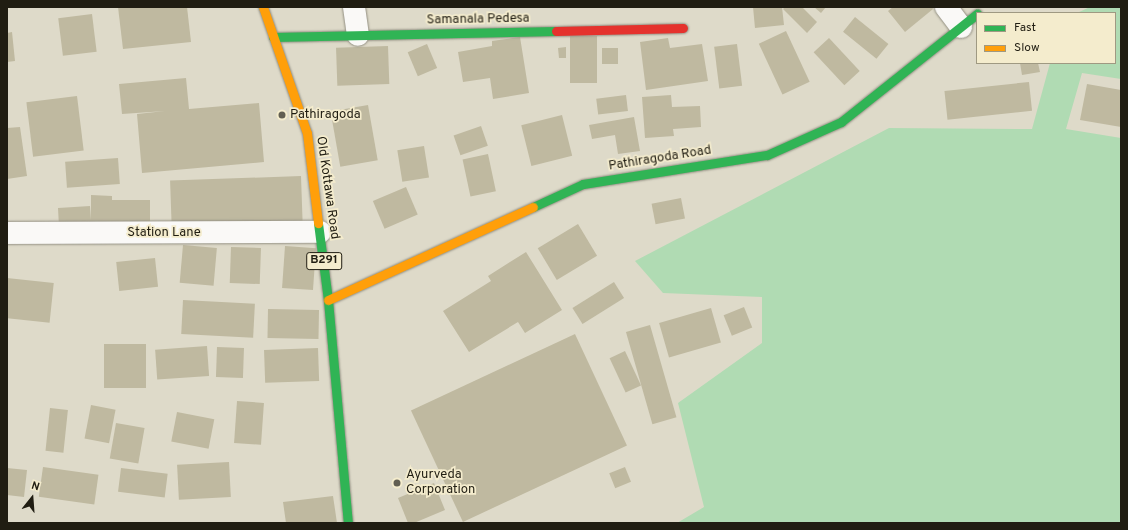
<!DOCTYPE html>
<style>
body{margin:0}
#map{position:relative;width:1128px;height:530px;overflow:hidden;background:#dedac9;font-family:Overpass,sans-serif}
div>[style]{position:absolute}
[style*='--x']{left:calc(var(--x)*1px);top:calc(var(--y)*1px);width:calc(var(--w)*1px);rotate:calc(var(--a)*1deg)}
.green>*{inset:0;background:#b0dbb3}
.building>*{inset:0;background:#bfb9a0;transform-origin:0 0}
.roads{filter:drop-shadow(0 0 1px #928f82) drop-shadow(0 0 1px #928f82)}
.street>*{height:22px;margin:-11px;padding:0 11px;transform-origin:11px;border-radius:11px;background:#faf9f7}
.fast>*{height:9px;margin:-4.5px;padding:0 4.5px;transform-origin:4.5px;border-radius:4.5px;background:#30b455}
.slow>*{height:9px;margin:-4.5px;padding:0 4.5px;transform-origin:4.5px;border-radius:4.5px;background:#ff9f0a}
.jam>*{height:9px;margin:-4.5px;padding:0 4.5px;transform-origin:4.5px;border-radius:4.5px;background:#e5322d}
.dots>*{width:11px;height:11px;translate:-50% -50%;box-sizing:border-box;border:2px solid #f4eccd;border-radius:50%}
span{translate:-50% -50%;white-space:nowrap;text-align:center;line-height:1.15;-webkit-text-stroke:3.5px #f4eccd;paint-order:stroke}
.shield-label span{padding:1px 3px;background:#f4eccd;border:1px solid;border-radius:3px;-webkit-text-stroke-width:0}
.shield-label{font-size:12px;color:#201d12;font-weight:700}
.street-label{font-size:13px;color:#201d12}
.poi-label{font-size:13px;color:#201d12}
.left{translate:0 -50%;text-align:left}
.frame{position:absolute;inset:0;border:8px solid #201d12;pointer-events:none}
.legend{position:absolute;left:976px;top:12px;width:140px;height:52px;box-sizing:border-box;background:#f4eccd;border:1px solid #9f9982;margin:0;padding:5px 7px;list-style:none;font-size:12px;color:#201d12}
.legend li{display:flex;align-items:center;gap:8px;height:20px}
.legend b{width:20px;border:1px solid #9f9982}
.north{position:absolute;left:12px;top:478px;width:40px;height:40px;-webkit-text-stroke:3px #f4eccd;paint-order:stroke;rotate:17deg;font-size:11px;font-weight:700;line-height:16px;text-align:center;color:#201d12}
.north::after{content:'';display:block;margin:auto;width:14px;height:18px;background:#201d12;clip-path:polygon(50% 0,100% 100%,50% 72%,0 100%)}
</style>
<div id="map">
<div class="green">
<div style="clip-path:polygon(1090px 7px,1121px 7px,1121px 79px,1082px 73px,1066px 129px,1121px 138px,1121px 523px,677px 523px,704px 507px,678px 403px,762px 343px,762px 297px,663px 293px,635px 261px,889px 128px,1032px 129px,1050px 63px,1115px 63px,1115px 13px,1077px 13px)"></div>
</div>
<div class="building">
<div style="clip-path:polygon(118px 7px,187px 7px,191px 42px,123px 49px)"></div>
<div style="clip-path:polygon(753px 7px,782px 7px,784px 25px,755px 28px)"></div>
<div style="clip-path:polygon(785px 7px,802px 7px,817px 22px,807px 33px,783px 9px)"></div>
<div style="clip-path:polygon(814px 7px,826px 7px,821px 13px)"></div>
<div style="clip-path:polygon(893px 7px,932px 7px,933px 9px,905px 32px,888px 11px)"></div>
<div style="left:92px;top:14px;width:38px;height:34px;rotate:83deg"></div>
<div style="left:855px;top:17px;width:43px;height:19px;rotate:39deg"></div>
<div style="left:786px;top:31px;width:56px;height:30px;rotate:65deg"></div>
<div style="clip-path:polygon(12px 32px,15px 61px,7px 62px,7px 33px)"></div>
<div style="left:570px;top:36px;width:27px;height:47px"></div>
<div style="clip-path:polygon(520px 37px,529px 93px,493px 99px,490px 78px,463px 82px,458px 52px,492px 46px,492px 41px)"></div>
<div style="clip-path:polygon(668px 38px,670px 48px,702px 44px,708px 81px,646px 90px,640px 42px)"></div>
<div style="left:829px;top:38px;width:45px;height:21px;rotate:47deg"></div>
<div style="left:427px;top:44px;width:26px;height:21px;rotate:67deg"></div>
<div style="left:737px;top:44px;width:42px;height:23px;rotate:83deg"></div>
<div style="left:388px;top:46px;width:38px;height:52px;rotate:88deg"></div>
<div style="clip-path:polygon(566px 47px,566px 58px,559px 58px,558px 48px)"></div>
<div style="left:602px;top:48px;width:16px;height:16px"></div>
<div style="clip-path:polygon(1020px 63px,1038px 63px,1040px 72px,1022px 75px)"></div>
<div style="clip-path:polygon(186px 78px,189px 109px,259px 103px,264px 162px,142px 173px,137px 114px,165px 111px,122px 114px,119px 84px)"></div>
<div style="left:1029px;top:82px;width:29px;height:85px;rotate:84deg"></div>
<div style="clip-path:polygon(1087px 84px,1121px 90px,1121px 127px,1080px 120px)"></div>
<div style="left:626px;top:95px;width:16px;height:30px;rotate:83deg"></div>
<div style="clip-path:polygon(671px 95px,672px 107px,700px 106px,701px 127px,673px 129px,674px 136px,645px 138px,642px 97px)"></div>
<div style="left:77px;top:96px;width:55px;height:51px;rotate:83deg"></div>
<div style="left:368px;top:105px;width:56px;height:38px;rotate:80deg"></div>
<div style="left:562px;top:115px;width:42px;height:42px;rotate:76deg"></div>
<div style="clip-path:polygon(634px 117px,640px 151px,618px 154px,615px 135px,592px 139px,589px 125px)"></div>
<div style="left:481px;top:126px;width:21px;height:29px;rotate:71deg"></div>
<div style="clip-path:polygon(20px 127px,27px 176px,7px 179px,7px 128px)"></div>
<div style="left:424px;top:146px;width:32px;height:27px;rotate:81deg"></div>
<div style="left:488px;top:154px;width:38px;height:26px;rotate:78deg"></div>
<div style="left:118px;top:158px;width:26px;height:53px;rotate:86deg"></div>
<div style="left:301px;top:176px;width:47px;height:131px;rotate:88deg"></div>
<div style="left:406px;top:187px;width:30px;height:36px;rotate:67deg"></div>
<div style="clip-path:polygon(91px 195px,112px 196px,112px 200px,150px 200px,150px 226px,59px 227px,58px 208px,90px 206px,91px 220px)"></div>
<div style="left:681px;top:198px;width:21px;height:30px;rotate:79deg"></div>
<div style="left:578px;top:224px;width:37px;height:47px;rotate:59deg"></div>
<div style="left:183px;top:245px;width:34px;height:38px;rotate:5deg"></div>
<div style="left:285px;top:246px;width:31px;height:42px;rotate:4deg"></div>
<div style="left:231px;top:247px;width:30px;height:36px;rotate:2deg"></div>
<div style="clip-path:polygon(526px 252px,562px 310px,525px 333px,518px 322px,469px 352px,443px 311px,491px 281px,488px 276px)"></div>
<div style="left:155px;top:258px;width:29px;height:39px;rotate:84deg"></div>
<div style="left:7px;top:278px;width:47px;height:40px;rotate:6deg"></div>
<div style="left:614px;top:282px;width:19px;height:49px;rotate:58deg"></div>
<div style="left:183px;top:300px;width:72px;height:34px;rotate:3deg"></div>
<div style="left:744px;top:307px;width:22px;height:22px;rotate:68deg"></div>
<div style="left:711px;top:308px;width:36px;height:54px;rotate:74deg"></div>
<div style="left:268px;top:309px;width:51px;height:29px;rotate:1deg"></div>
<div style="left:650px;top:325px;width:96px;height:25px;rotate:74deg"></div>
<div style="left:575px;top:334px;width:123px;height:181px;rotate:65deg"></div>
<div style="left:104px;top:344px;width:42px;height:44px"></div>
<div style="left:207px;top:346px;width:30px;height:52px;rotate:86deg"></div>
<div style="left:217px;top:347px;width:27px;height:30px;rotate:2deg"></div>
<div style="left:318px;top:348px;width:33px;height:54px;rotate:88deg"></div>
<div style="left:625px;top:351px;width:38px;height:17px;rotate:65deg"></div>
<div style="left:237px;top:401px;width:27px;height:42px;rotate:4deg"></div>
<div style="left:91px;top:405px;width:25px;height:34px;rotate:11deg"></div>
<div style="left:50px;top:408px;width:18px;height:43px;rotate:6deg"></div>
<div style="left:177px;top:412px;width:38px;height:30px;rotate:11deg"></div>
<div style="left:116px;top:423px;width:29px;height:36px;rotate:10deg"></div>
<div style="left:229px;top:462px;width:35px;height:52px;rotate:87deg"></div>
<div style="left:43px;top:467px;width:56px;height:30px;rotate:8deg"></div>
<div style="left:625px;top:467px;width:16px;height:17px;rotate:68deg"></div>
<div style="clip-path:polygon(7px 468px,27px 470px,24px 497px,7px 495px)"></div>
<div style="left:121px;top:468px;width:47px;height:24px;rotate:7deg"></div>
<div style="clip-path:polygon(434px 483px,445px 510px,414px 523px,408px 523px,398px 498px)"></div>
<div style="clip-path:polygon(333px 496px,337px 523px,286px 523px,283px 502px)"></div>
</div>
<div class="roads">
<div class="street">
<div style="--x:354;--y:7;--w:28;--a:82"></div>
<div style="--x:946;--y:7;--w:25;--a:53"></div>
<div style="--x:7;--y:233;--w:313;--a:-0.2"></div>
</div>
<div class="fast">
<div style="--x:273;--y:37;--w:283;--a:-1.2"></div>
<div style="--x:533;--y:207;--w:55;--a:-24.7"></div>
<div style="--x:583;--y:184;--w:186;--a:-9"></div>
<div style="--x:767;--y:155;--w:81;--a:-24"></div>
<div style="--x:841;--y:122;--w:174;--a:-38.5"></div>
<div style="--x:318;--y:223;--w:78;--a:82.6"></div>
<div style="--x:328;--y:300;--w:224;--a:84.9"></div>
</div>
<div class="slow">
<div style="--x:263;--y:7;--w:133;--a:70.8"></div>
<div style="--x:307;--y:133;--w:91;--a:83"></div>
<div style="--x:328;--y:300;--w:225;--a:-24.4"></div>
</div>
<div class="jam">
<div style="--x:556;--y:31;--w:127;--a:-1.4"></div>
</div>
</div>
<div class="dots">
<div style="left:282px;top:115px;background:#625f52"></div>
<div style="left:397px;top:483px;background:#625f52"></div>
</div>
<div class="shield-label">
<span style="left:324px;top:261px">B291</span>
</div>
<div class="street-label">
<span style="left:478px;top:20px;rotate:-1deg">Samanala Pedesa</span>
<span style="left:660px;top:159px;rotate:-9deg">Pathiragoda Road</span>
<span style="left:327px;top:188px;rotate:82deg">Old Kottawa Road</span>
<span style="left:164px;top:233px">Station Lane</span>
</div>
<div class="poi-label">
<span class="left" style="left:290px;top:115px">Pathiragoda</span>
<span class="left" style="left:406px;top:483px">Ayurveda<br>Corporation</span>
</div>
<div class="frame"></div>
<ul class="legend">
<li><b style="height:5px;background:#30b455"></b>Fast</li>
<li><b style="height:5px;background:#ff9f0a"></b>Slow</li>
</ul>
<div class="north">N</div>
</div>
